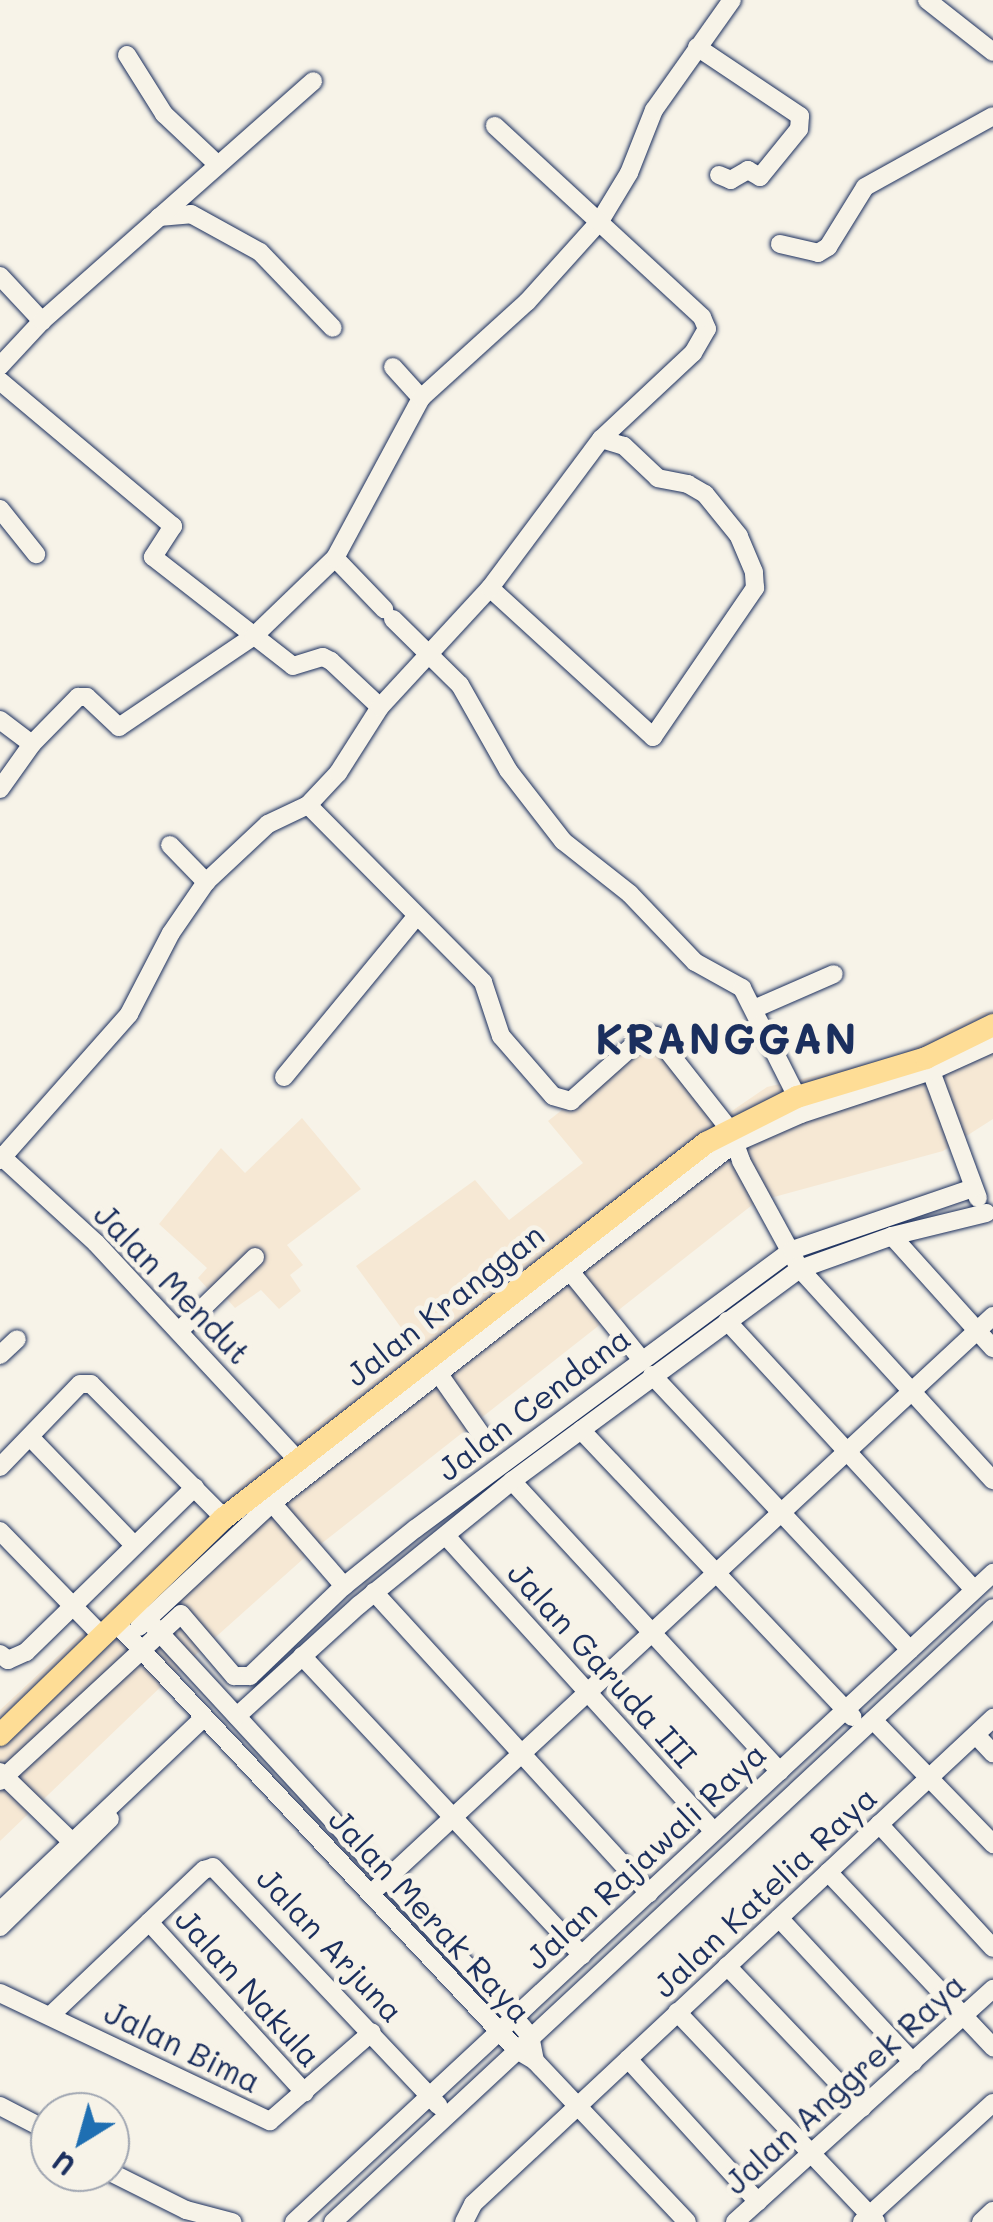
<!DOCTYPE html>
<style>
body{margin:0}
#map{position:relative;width:993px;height:2222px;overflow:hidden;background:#f7f3e8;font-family:Mali,sans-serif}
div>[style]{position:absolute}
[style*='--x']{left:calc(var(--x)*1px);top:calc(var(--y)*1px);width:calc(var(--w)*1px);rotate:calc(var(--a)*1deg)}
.built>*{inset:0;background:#f6e8d4}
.roads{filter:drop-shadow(0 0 2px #1b2f5e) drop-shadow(0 0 2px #1b2f5e)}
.minor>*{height:18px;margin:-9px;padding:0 9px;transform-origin:9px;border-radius:9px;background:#f7f3e8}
.major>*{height:22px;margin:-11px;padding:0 11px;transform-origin:11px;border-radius:11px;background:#fedd96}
span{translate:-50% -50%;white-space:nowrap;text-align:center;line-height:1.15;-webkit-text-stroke:10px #f7f3e8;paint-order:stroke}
.street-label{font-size:32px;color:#1b2f5e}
.district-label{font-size:42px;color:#1b2f5e;font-weight:700;letter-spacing:2.5px}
.north{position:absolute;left:30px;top:2092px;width:100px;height:100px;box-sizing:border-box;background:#f7f3e8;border:2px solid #9fa5b1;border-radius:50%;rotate:217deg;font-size:28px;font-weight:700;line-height:40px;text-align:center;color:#1b2f5e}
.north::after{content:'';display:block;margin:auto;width:35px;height:45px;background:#1f6fb2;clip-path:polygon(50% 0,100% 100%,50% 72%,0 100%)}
</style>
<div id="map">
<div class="built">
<div style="clip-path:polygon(983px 1012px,993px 1012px,993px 1119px,943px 1151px,756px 1202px,312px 1551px,171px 1677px,0 1841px,0 1710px,249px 1478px,416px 1348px,356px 1266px,475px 1180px,509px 1220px,583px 1163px,548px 1121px,656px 1036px,720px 1119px,767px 1087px,895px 1057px)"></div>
<div style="clip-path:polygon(302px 1118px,361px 1189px,287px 1245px,303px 1265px,290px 1275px,301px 1291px,279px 1309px,261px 1290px,235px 1308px,226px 1298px,219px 1301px,198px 1278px,207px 1268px,159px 1224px,221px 1148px,245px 1173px)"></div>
</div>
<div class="roads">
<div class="minor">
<div style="--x:927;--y:0;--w:84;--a:38.2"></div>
<div style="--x:697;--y:47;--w:124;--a:33.8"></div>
<div style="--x:800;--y:116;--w:13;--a:94"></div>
<div style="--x:799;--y:129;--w:62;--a:129.1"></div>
<div style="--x:760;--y:177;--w:14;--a:-150"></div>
<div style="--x:748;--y:170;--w:20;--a:150"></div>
<div style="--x:731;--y:180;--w:13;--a:-157"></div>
<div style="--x:127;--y:55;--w:70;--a:57.9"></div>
<div style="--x:164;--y:114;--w:71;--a:43.3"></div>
<div style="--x:159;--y:217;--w:32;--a:-5"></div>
<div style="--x:191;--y:214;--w:79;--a:28.8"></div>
<div style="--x:260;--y:252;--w:105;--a:46.2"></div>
<div style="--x:780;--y:244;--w:39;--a:13"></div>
<div style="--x:818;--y:253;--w:12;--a:-31"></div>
<div style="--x:828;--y:247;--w:70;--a:-58.3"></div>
<div style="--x:865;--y:187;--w:146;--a:-29"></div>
<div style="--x:0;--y:276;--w:62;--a:47"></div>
<div style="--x:0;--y:366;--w:62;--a:-47"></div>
<div style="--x:42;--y:321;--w:362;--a:-41.5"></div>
<div style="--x:393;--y:367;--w:42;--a:47.9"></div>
<div style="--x:0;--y:381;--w:226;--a:40"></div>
<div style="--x:173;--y:526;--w:37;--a:123"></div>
<div style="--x:153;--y:557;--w:177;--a:37.9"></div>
<div style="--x:293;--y:666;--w:31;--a:-17"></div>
<div style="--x:323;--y:657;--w:9;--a:27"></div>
<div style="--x:331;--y:661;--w:67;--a:43.2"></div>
<div style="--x:0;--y:509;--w:58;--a:51.3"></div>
<div style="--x:335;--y:558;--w:71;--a:46.1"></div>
<div style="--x:490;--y:588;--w:221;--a:42.4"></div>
<div style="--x:653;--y:737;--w:181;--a:-55.6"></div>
<div style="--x:755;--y:588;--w:16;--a:-94"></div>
<div style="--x:754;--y:572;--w:39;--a:-113"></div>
<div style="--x:739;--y:536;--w:54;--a:-129"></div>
<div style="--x:705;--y:494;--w:20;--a:-150"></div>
<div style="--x:688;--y:484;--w:31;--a:-169"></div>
<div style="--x:658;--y:478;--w:47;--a:-136.7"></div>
<div style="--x:624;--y:446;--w:24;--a:-163"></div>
<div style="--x:393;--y:619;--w:94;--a:44.6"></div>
<div style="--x:460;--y:685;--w:98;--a:60.5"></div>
<div style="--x:508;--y:770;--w:90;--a:52.2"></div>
<div style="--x:563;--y:841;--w:85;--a:38.3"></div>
<div style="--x:630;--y:894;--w:94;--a:46.3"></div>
<div style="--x:695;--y:962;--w:54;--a:29"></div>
<div style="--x:742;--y:988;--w:122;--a:63.2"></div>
<div style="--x:0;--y:720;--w:40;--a:37"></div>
<div style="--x:0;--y:789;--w:55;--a:-54.6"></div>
<div style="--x:32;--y:744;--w:66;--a:-45.6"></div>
<div style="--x:78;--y:697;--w:9;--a:0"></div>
<div style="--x:87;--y:697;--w:44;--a:43.2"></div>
<div style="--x:119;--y:727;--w:163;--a:-34"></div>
<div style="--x:254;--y:636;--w:112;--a:-43.9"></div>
<div style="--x:335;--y:558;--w:182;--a:-61.7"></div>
<div style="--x:421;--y:398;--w:143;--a:-42.2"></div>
<div style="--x:527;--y:302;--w:109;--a:-48"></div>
<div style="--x:600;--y:221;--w:56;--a:-58.9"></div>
<div style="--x:629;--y:173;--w:68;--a:-68.4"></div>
<div style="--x:654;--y:110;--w:135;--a:-54.7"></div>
<div style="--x:308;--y:805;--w:249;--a:45.3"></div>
<div style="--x:483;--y:982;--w:57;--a:71.6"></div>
<div style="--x:501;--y:1036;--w:79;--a:49.1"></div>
<div style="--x:553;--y:1096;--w:19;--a:16"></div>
<div style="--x:571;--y:1101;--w:101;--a:-41.8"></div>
<div style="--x:646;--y:1034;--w:10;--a:11"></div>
<div style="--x:656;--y:1036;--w:120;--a:51.8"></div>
<div style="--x:730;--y:1130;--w:33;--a:70"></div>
<div style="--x:741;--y:1161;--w:123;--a:61.4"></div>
<div style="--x:800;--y:1269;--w:286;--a:47.6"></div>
<div style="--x:170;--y:845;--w:52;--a:45.8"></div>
<div style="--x:754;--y:1009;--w:87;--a:-23.6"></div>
<div style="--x:928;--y:1063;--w:144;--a:69.7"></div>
<div style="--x:284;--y:1077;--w:206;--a:-50.5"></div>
<div style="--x:0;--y:1155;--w:130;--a:42.5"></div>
<div style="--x:96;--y:1243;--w:294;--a:47.1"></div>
<div style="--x:0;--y:1160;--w:195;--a:-48.5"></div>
<div style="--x:129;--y:1014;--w:91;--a:-62.6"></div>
<div style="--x:171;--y:933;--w:62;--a:-55.5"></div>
<div style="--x:206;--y:882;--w:85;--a:-43.1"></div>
<div style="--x:268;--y:824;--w:44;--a:-25.4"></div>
<div style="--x:308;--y:805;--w:44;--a:-46.8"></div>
<div style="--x:338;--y:773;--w:78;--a:-57.5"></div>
<div style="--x:380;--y:707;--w:162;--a:-47.3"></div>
<div style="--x:490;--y:588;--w:186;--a:-53.3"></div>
<div style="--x:601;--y:439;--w:126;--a:-43.1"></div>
<div style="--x:693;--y:353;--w:28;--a:-60"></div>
<div style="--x:707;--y:329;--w:13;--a:-113"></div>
<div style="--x:702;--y:317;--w:282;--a:-137.3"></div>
<div style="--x:892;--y:1236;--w:151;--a:48"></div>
<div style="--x:569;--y:1270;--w:114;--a:51"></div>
<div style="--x:727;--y:1321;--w:365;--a:47.4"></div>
<div style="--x:179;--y:1331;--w:106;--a:-44.2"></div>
<div style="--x:0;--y:1355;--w:23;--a:-43"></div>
<div style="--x:434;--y:1367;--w:82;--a:55"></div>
<div style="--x:652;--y:1375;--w:377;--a:46.8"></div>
<div style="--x:581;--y:1430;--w:395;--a:46.6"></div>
<div style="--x:30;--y:1437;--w:150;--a:46.1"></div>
<div style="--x:0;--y:1467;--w:115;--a:-46.1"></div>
<div style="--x:80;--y:1384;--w:11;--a:0"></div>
<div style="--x:91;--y:1384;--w:189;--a:45.2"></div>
<div style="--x:512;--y:1481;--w:395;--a:47.3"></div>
<div style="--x:272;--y:1503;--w:110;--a:49.1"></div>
<div style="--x:0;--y:1531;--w:148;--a:45.8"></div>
<div style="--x:446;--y:1536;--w:399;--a:47.8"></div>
<div style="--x:374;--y:1592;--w:408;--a:47.6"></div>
<div style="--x:116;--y:1623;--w:586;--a:46.8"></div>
<div style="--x:517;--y:2050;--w:21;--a:31"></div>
<div style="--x:535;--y:2061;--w:25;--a:-101"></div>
<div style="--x:530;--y:2036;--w:23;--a:-130"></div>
<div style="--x:515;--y:2018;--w:562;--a:-132.69"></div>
<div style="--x:139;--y:1627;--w:182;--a:-43"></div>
<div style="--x:272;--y:1503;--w:586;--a:-37.87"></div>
<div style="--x:735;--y:1143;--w:72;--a:-23.7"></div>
<div style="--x:801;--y:1114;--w:137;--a:-18.3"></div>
<div style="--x:931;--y:1071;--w:68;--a:-24.3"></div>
<div style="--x:0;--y:1654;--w:10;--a:37"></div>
<div style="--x:8;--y:1660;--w:20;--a:-24"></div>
<div style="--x:26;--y:1652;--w:236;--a:-44.3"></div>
<div style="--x:302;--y:1656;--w:410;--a:46.9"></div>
<div style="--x:237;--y:1716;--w:165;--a:-42.3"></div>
<div style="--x:359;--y:1605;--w:197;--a:-39"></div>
<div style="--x:512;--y:1481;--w:358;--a:-36.4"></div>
<div style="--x:800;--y:1269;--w:98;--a:-19.7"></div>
<div style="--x:892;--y:1236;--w:97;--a:-13.7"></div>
<div style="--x:873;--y:1720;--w:173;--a:45.9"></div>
<div style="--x:976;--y:1735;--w:25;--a:47"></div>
<div style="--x:0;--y:1772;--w:98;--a:44.2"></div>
<div style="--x:0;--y:1781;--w:246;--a:-42.7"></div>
<div style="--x:181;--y:1614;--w:82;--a:49.5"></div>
<div style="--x:234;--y:1676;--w:16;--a:0"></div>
<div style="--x:250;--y:1676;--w:130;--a:-43.8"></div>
<div style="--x:344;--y:1586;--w:91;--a:-38.8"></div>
<div style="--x:415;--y:1529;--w:469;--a:-36.5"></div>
<div style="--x:792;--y:1250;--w:191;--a:-18.9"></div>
<div style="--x:879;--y:1824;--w:168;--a:47.4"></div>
<div style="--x:828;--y:1872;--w:241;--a:46.7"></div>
<div style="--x:378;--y:1887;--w:839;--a:-42.88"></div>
<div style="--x:0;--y:1911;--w:279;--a:-43.5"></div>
<div style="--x:779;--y:1918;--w:197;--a:47.1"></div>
<div style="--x:149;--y:1922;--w:231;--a:47.6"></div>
<div style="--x:0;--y:1927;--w:154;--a:-44.5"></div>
<div style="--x:727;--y:1966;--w:196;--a:46.4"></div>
<div style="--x:0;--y:1993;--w:299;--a:25.4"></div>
<div style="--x:270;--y:2121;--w:135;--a:-41.1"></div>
<div style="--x:677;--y:2012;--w:289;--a:46.5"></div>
<div style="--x:51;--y:2015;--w:211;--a:-43.5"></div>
<div style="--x:204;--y:1870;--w:9;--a:-18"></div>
<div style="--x:213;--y:1867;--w:328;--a:46.6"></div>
<div style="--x:628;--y:2059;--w:193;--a:47.7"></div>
<div style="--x:535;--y:2061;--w:221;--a:46.6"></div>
<div style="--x:0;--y:2106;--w:56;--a:27.5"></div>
<div style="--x:110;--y:2172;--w:85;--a:26.6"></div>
<div style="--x:186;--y:2210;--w:48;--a:14.6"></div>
<div style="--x:294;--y:2222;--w:954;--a:-42.88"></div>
<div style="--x:333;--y:2222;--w:901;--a:-42.93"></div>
<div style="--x:464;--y:2222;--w:20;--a:-63"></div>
<div style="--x:473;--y:2204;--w:712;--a:-43.06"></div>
<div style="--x:735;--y:2222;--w:348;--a:-42.1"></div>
<div style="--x:862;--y:2222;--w:177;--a:-42.3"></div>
<div style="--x:981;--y:2222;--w:16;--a:-43"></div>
</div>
<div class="major">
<div style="--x:0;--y:1735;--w:312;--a:-44.1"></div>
<div style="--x:224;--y:1518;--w:611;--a:-37.88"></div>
<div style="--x:706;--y:1143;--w:102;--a:-26.8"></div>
<div style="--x:797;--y:1097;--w:135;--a:-16.8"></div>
<div style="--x:926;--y:1058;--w:75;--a:-26.2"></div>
</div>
</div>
<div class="street-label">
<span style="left:173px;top:1283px;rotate:46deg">Jalan Mendut</span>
<span style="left:444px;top:1304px;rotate:-38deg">Jalan Kranggan</span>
<span style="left:533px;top:1403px;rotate:-37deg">Jalan Cendana</span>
<span style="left:603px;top:1664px;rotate:48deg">Jalan Garuda III</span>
<span style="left:645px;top:1855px;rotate:-43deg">Jalan Rajawali Raya</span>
<span style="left:764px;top:1891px;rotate:-43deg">Jalan Katelia Raya</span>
<span style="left:431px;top:1915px;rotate:47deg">Jalan Merak Raya</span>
<span style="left:331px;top:1944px;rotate:47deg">Jalan Arjuna</span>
<span style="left:249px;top:1987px;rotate:48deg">Jalan Nakula</span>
<span style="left:183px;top:2046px;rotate:26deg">Jalan Bima</span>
<span style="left:844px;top:2083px;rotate:-42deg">Jalan Anggrek Raya</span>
</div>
<div class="district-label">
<span style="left:727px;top:1038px">KRANGGAN</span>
</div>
<div class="north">U</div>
</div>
